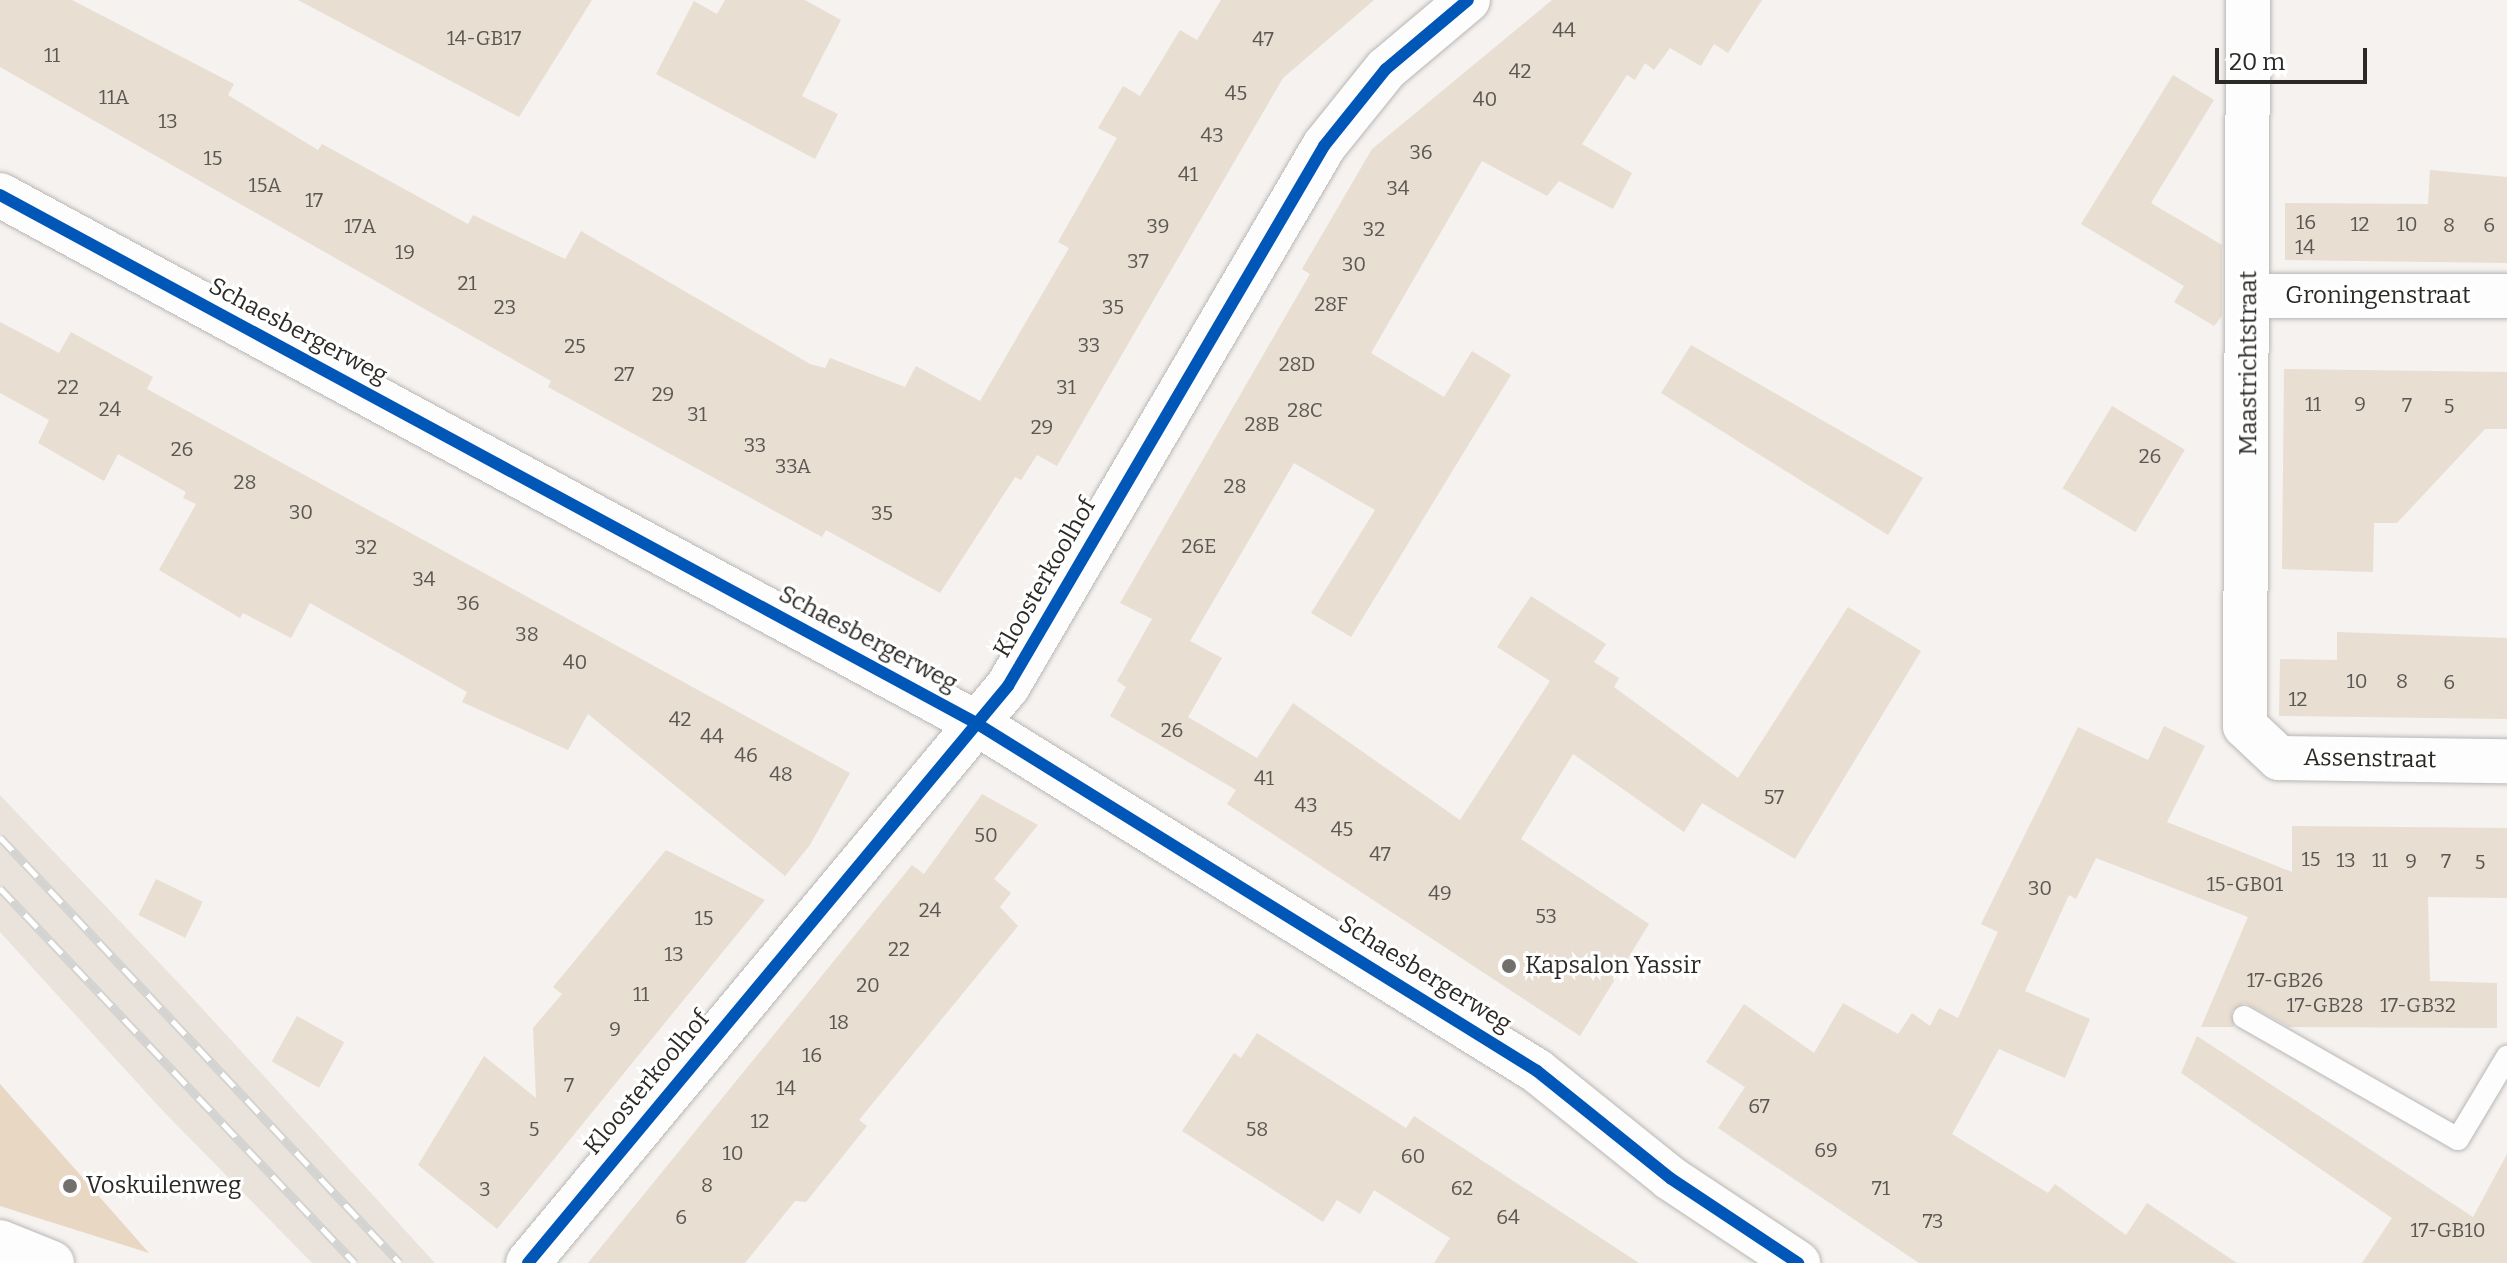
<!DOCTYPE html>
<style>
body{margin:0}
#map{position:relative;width:2507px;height:1263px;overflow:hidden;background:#f5f2ef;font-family:Bitter,serif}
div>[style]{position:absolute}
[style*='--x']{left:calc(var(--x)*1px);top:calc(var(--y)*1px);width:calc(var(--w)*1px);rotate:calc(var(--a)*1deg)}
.built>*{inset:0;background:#eae3db}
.green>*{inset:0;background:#e8d7c3}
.building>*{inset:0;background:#e8ded2;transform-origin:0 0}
.roads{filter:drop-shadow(0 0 2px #b9b7b5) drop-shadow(0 0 2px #b9b7b5)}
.lane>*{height:22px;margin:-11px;padding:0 11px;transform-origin:11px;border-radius:11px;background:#fefdfd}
.street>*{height:44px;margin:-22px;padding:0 22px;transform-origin:22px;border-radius:22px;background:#fefdfd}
.secondary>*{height:44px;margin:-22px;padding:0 22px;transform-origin:22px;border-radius:22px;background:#fefdfd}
.rail>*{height:9px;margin-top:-4.5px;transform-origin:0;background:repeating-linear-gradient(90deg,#fff 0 18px,#d3d3d1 0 36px);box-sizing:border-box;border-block:2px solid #d3d3d1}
.cycleway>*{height:12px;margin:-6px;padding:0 6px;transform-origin:6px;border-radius:6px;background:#0057b8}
.dots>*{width:22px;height:22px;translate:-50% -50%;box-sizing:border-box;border:4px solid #fff;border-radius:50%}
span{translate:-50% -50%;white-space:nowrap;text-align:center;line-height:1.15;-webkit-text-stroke:6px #fff;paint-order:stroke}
.number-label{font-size:20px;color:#5b5752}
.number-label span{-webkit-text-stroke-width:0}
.street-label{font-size:24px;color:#2c2a27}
.poi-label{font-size:24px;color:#2c2a27}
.left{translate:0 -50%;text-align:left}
.scale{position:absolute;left:2215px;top:48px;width:152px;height:36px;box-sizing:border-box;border:4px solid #2c2a27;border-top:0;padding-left:10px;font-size:24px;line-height:28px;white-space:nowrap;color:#2c2a27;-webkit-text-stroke:6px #fff;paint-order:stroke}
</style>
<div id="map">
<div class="built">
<div style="clip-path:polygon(0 795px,187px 992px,435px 1263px,312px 1263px,163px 1111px,0 932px)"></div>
</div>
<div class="green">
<div style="clip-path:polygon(0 1084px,149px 1253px,0 1206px)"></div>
</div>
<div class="building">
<div style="clip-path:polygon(0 0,72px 0,234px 84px,228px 95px,318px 150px,322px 144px,468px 224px,473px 215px,565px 259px,581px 231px,810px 364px,825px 368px,830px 358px,905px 387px,916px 366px,980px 401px,1069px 248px,1058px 242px,1117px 138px,1098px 128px,1123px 86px,1140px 96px,1180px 30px,1197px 40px,1221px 0,1374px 0,1283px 78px,1057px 466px,1037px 455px,1021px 480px,1015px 477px,940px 593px,826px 530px,822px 537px,548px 387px,551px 381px,0 67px)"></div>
<div style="clip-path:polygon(298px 0,592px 0,519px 117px)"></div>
<div style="clip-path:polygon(725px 0,805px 0,841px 20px,802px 96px,838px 114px,815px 159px,656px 74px,694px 1px,717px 14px)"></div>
<div style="clip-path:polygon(1552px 0,1762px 0,1728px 53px,1714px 44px,1701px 66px,1670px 48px,1654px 70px,1645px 63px,1635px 80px,1627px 75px,1582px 144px,1632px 173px,1613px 209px,1559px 181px,1547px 196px,1482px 161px,1371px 353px,1444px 397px,1472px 351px,1511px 375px,1351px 637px,1311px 613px,1375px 510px,1294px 463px,1190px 641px,1222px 658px,1188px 717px,1257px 758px,1293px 703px,1460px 820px,1550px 681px,1497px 647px,1531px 596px,1606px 644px,1594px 662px,1619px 678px,1614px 687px,1738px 778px,1848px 607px,1921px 651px,1795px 859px,1702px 803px,1684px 832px,1573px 754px,1521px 839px,1649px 924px,1580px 1036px,1227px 804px,1236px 790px,1110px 716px,1126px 687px,1117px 681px,1152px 619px,1120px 603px,1310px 274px,1302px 269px,1372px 149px)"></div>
<div style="clip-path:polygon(2173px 75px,2214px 100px,2151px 203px,2222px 245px,2222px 316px,2214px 326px,2174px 302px,2184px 286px,2081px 224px)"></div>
<div style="clip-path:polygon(2430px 170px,2507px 177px,2507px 263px,2285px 260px,2285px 203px,2428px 204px)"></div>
<div style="clip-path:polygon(0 322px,59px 353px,71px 332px,153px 377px,147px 389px,850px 773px,810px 845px,785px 876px,588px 714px,568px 750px,462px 702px,467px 692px,310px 603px,291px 638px,243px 613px,240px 618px,159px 570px,196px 504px,183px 498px,186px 492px,118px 454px,104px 481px,38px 443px,49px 420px,0 393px)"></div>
<div style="clip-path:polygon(1691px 345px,1923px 478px,1888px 535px,1661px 393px)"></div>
<div style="clip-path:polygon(2284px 369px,2507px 372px,2507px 429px,2485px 429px,2397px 523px,2374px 523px,2373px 572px,2282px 569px)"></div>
<div style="left:2112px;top:406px;width:85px;height:96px;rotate:31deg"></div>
<div style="clip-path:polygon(2337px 632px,2507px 638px,2507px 719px,2279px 716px,2280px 659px,2337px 660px)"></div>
<div style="clip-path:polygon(2164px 726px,2205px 746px,2167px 822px,2292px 872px,2292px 826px,2507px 828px,2507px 898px,2428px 897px,2430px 981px,2497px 983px,2497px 1028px,2289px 1027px,2245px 1003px,2232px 1011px,2234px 1027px,2201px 1027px,2248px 917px,2096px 858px,2076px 899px,2069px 895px,2025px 991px,2090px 1019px,2065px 1078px,1999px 1049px,1952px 1134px,2048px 1193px,2055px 1184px,2126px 1235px,2147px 1203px,2237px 1263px,1919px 1263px,1718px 1128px,1745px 1087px,1706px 1062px,1744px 1004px,1814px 1053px,1843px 1003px,1898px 1034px,1912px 1013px,1930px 1026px,1939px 1008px,1958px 1018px,1998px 932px,1981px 924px,2078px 727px,2148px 760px)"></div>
<div style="clip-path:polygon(982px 794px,1038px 825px,994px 879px,1011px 893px,1000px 907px,1018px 926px,859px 1120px,867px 1126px,806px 1202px,795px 1201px,745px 1263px,588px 1263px,912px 865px,924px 874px)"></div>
<div style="clip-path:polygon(666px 850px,765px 900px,497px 1229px,418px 1165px,484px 1056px,536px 1098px,533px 1028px,562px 994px,553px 987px)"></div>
<div style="left:156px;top:879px;width:52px;height:40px;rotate:26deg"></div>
<div style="left:297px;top:1016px;width:54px;height:52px;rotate:29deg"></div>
<div style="clip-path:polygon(1257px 1033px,1406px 1128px,1414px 1116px,1639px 1263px,1434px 1263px,1450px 1238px,1374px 1190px,1360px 1214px,1337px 1200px,1323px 1222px,1182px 1131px,1234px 1053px,1241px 1058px)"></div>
<div style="clip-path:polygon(2197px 1036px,2473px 1217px,2507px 1154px,2507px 1263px,2362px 1263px,2392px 1218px,2181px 1073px)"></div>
</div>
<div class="roads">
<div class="lane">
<div style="--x:2244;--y:1017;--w:246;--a:29.7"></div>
<div style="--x:2458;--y:1139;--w:96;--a:-59.1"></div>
</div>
<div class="street">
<div style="--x:2248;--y:0;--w:726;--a:90.24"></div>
<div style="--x:2245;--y:726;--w:47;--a:43.3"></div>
<div style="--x:2279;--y:758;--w:228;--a:0.8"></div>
<div style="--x:2250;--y:296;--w:257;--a:0"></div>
<div style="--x:528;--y:1263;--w:751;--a:-50.24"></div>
<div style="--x:1008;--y:686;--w:626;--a:-59.66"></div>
<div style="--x:1324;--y:146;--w:99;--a:-51.2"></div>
<div style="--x:1386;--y:69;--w:107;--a:-40.1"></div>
</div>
<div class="secondary">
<div style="--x:0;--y:195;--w:1110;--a:28.41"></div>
<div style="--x:976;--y:723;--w:660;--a:31.81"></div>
<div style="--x:1537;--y:1071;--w:171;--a:38.8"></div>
<div style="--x:1670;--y:1178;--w:154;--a:33.6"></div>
<div style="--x:0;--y:1242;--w:56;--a:22"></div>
</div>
</div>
<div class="rail">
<div style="--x:0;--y:837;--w:584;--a:46.8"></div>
<div style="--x:0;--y:888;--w:516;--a:46.57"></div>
</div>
<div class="cycleway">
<div style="--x:0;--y:195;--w:1110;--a:28.41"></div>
<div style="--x:976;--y:723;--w:660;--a:31.81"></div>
<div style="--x:1537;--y:1071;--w:171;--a:38.8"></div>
<div style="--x:1670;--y:1178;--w:154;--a:33.6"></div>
<div style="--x:528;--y:1263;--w:751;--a:-50.24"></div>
<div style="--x:1008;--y:686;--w:626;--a:-59.66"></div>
<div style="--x:1324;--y:146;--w:99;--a:-51.2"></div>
<div style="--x:1386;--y:69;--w:107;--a:-40.1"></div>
</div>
<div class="dots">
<div style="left:1509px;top:966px;background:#72706d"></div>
<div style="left:70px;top:1186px;background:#72706d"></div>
</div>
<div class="number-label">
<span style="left:1564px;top:30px">44</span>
<span style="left:484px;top:38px">14-GB17</span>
<span style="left:1263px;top:39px">47</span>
<span style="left:52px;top:55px">11</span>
<span style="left:1520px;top:71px">42</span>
<span style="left:1236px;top:93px">45</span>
<span style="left:114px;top:97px">11A</span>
<span style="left:1485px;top:99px">40</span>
<span style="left:168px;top:121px">13</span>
<span style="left:1212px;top:135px">43</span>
<span style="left:1421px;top:152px">36</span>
<span style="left:213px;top:158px">15</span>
<span style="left:1188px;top:174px">41</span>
<span style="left:265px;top:185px">15A</span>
<span style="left:1398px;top:188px">34</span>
<span style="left:314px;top:200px">17</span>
<span style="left:2306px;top:222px">16</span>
<span style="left:2360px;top:224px">12</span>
<span style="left:2407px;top:224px">10</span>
<span style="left:2449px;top:225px">8</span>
<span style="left:2489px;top:225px">6</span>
<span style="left:360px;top:226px">17A</span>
<span style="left:1158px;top:226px">39</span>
<span style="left:1374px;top:229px">32</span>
<span style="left:2305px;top:247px">14</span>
<span style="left:405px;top:252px">19</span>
<span style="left:1138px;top:261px">37</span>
<span style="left:1354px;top:264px">30</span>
<span style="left:467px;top:283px">21</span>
<span style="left:1331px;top:304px">28F</span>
<span style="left:505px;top:307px">23</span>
<span style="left:1113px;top:307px">35</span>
<span style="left:1089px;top:345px">33</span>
<span style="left:575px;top:346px">25</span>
<span style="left:1297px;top:364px">28D</span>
<span style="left:624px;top:374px">27</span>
<span style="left:68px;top:387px">22</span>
<span style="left:1066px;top:387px">31</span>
<span style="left:663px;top:394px">29</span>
<span style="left:2313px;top:404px">11</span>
<span style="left:2360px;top:404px">9</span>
<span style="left:2407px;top:405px">7</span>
<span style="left:2449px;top:406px">5</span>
<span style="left:110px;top:409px">24</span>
<span style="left:1305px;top:410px">28C</span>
<span style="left:697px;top:414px">31</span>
<span style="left:1262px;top:424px">28B</span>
<span style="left:1042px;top:427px">29</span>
<span style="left:755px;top:445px">33</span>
<span style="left:182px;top:449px">26</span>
<span style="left:2150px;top:456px">26</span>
<span style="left:793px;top:466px">33A</span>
<span style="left:245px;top:482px">28</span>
<span style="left:1235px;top:486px">28</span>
<span style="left:301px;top:512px">30</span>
<span style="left:882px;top:513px">35</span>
<span style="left:1199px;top:546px">26E</span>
<span style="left:366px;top:547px">32</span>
<span style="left:424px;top:579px">34</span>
<span style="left:468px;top:603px">36</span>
<span style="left:527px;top:634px">38</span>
<span style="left:575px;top:662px">40</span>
<span style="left:2357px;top:681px">10</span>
<span style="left:2402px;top:681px">8</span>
<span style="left:2449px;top:682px">6</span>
<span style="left:2298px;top:699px">12</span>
<span style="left:680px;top:719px">42</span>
<span style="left:1172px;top:730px">26</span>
<span style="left:712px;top:736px">44</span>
<span style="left:746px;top:755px">46</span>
<span style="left:781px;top:774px">48</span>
<span style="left:1264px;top:778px">41</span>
<span style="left:1774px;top:797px">57</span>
<span style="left:1306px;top:805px">43</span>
<span style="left:1342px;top:829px">45</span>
<span style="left:986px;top:835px">50</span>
<span style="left:1380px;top:854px">47</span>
<span style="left:2311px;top:859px">15</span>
<span style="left:2346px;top:860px">13</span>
<span style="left:2380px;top:860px">11</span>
<span style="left:2411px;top:861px">9</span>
<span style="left:2446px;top:861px">7</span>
<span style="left:2480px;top:862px">5</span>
<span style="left:2245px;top:884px">15-GB01</span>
<span style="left:2040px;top:888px">30</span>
<span style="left:1440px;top:893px">49</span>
<span style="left:930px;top:910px">24</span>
<span style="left:1546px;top:916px">53</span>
<span style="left:704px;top:918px">15</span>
<span style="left:899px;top:949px">22</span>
<span style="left:674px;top:954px">13</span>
<span style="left:2285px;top:980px">17-GB26</span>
<span style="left:868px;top:985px">20</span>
<span style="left:641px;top:994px">11</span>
<span style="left:2325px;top:1005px">17-GB28</span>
<span style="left:2418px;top:1005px">17-GB32</span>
<span style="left:839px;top:1022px">18</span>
<span style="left:615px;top:1029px">9</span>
<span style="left:812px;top:1055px">16</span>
<span style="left:569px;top:1085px">7</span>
<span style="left:786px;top:1088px">14</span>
<span style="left:1759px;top:1106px">67</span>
<span style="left:760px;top:1121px">12</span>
<span style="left:534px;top:1129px">5</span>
<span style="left:1257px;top:1129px">58</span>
<span style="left:1826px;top:1150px">69</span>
<span style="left:733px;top:1153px">10</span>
<span style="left:1413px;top:1156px">60</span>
<span style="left:707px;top:1185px">8</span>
<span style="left:1462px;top:1188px">62</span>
<span style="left:1881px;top:1188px">71</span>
<span style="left:485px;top:1189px">3</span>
<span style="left:681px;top:1217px">6</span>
<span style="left:1508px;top:1217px">64</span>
<span style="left:1933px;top:1221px">73</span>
<span style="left:2448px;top:1230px">17-GB10</span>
</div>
<div class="street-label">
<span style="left:2378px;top:296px">Groningenstraat</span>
<span style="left:298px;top:331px;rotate:28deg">Schaesbergerweg</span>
<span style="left:2249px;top:363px;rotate:-90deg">Maastrichtstraat</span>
<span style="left:1045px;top:578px;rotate:-60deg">Kloosterkoolhof</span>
<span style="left:868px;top:639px;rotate:28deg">Schaesbergerweg</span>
<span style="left:2370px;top:759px;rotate:1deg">Assenstraat</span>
<span style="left:1425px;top:974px;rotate:32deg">Schaesbergerweg</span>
<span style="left:647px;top:1083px;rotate:-50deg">Kloosterkoolhof</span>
</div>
<div class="poi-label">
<span class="left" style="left:1525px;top:966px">Kapsalon Yassir</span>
<span class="left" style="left:86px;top:1186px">Voskuilenweg</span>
</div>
<div class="scale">20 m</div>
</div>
